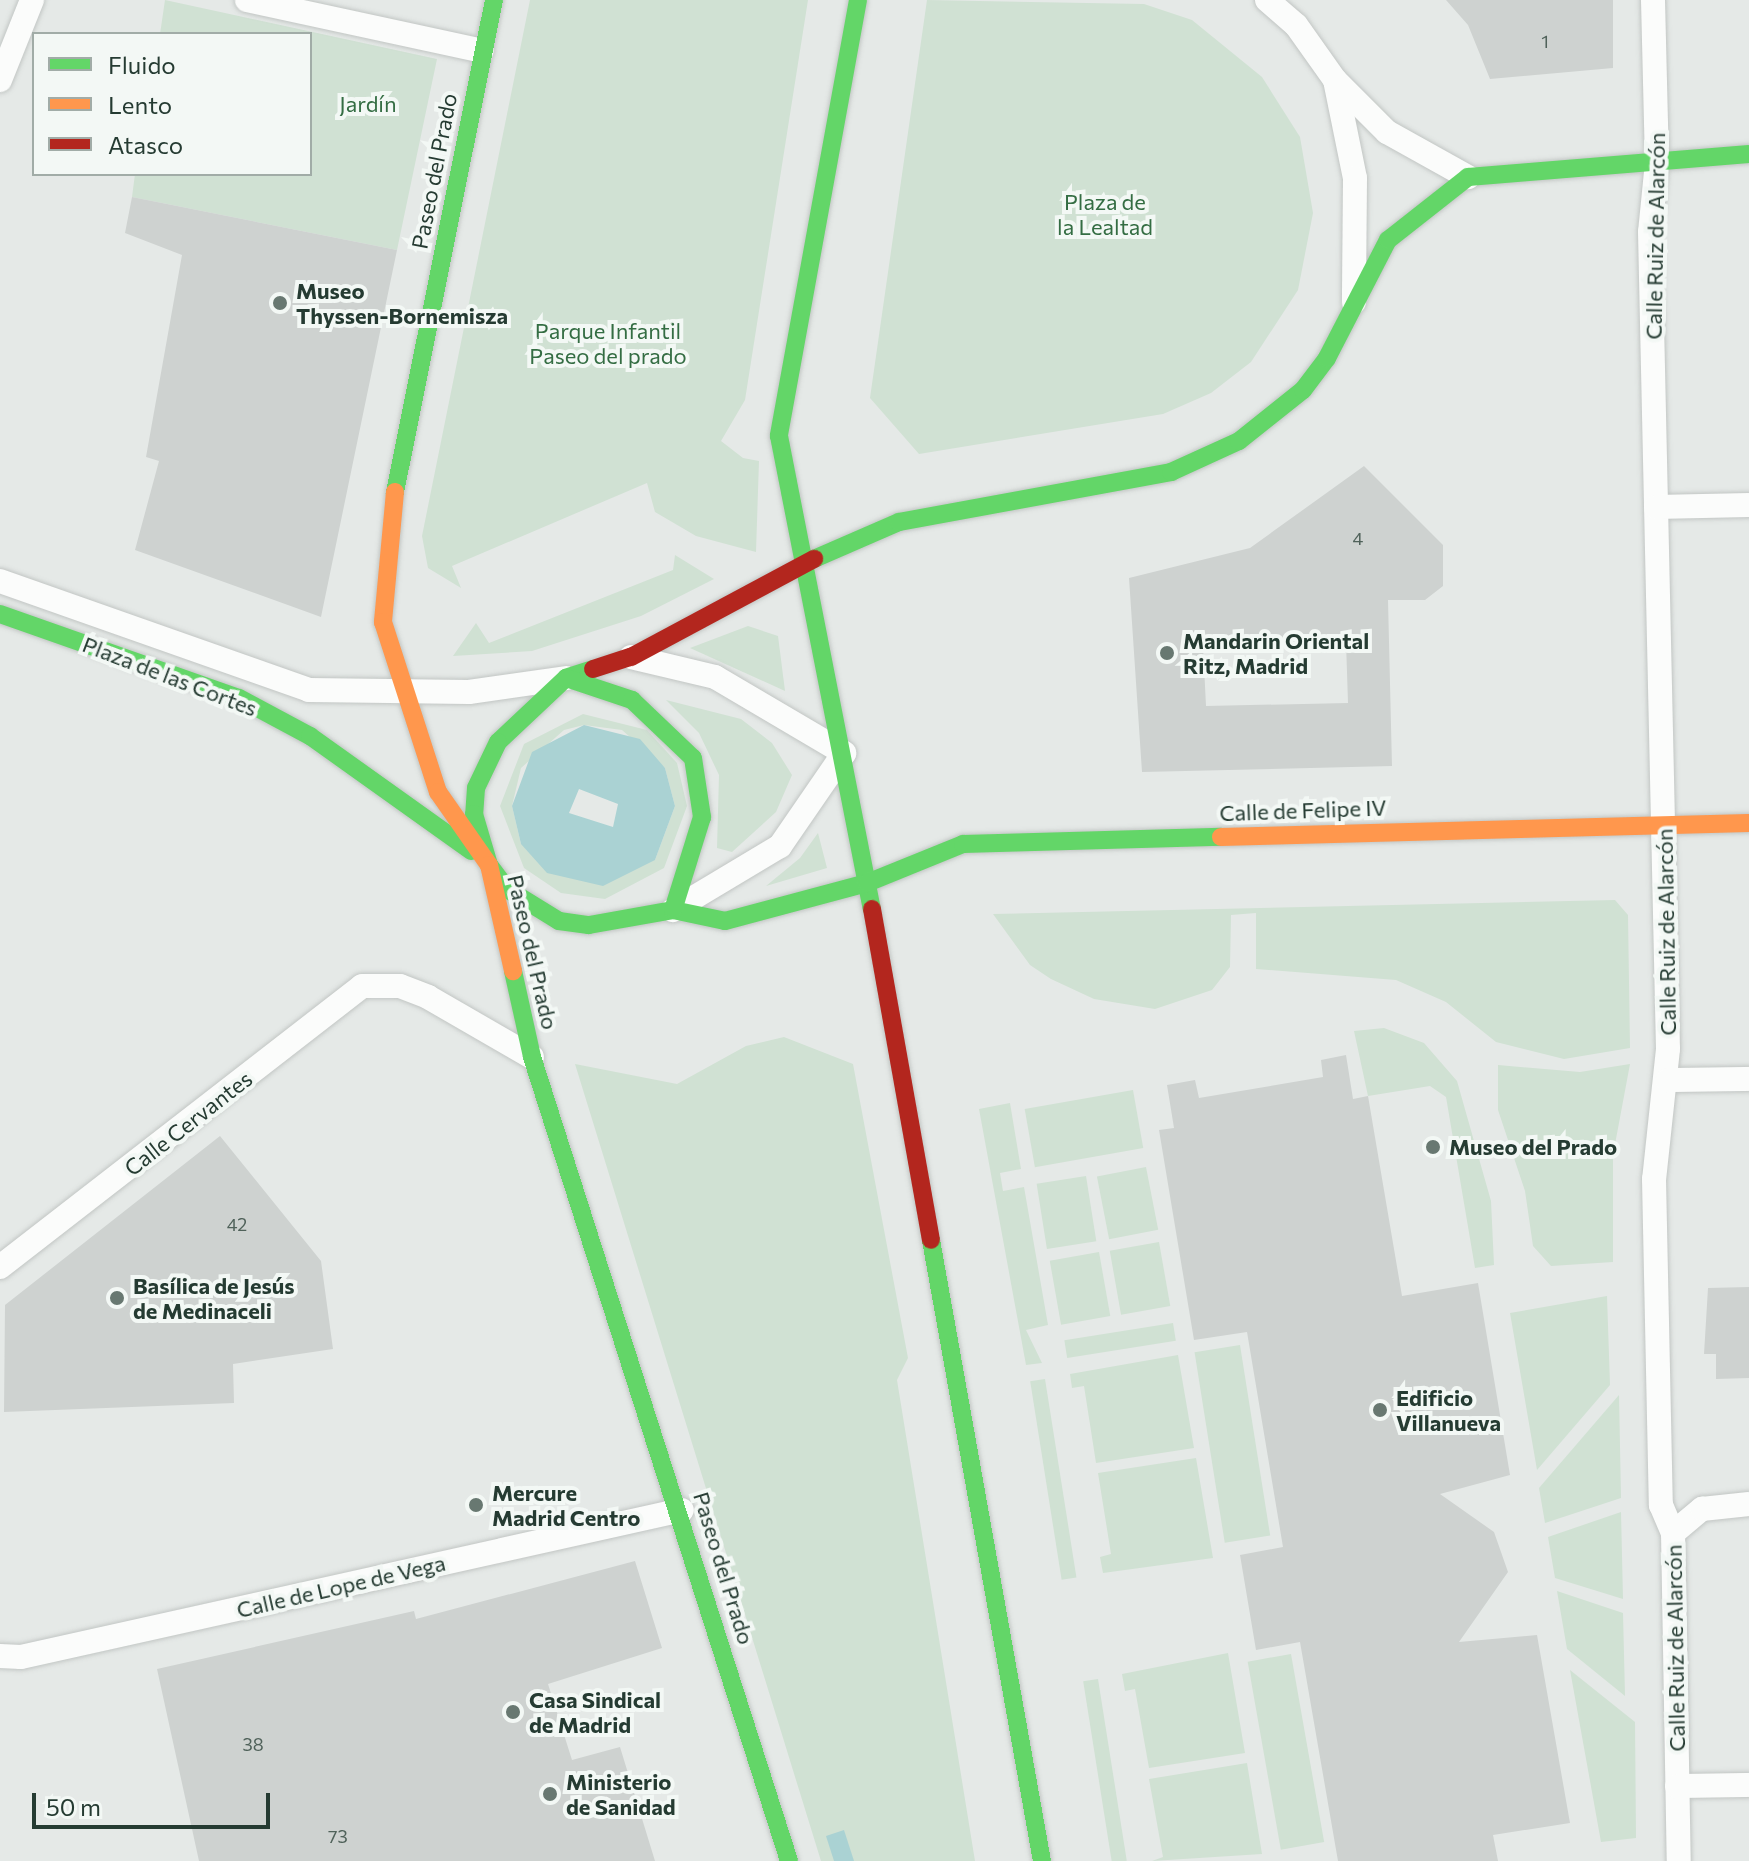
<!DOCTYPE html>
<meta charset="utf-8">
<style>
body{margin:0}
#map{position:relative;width:1749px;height:1861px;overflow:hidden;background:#e5e9e7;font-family:Commissioner,sans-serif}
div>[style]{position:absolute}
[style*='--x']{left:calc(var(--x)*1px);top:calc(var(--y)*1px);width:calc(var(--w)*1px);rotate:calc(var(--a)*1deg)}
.green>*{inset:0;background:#d0e1d3;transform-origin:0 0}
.water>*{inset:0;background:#aad2d3}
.building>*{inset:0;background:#ced2d0}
.roads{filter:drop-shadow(0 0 2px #c2c6c4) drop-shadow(0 0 2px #c2c6c4)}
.street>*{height:24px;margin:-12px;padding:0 12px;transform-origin:12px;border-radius:12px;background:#fbfcfb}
.fast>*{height:18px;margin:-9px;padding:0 9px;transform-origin:9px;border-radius:9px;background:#63d668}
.slow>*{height:18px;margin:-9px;padding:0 9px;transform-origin:9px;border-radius:9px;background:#ff974d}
.jam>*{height:18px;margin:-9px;padding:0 9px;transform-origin:9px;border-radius:9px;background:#b3261e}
.dots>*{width:22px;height:22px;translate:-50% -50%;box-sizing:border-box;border:4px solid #f3f8f5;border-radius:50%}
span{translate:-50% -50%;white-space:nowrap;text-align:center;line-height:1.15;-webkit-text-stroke:8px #f3f8f5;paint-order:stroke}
.number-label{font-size:18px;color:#50625a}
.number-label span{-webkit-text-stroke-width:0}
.park-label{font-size:22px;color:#346d43}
.street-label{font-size:22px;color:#253b32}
.poi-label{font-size:22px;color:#253b32;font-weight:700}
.left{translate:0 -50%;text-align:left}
.legend{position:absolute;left:32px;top:32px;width:280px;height:144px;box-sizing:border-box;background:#f3f8f5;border:2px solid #a1aca7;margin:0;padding:10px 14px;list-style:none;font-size:24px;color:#253b32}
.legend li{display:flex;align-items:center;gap:16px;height:40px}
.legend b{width:40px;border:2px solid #a1aca7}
.scale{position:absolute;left:32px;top:1793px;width:238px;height:36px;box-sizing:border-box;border:4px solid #253b32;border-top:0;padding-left:10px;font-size:24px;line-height:28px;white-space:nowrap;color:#253b32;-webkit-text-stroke:6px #f3f8f5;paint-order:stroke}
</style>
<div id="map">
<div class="green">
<div style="clip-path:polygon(165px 0,437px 59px,397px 250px,132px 197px,135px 174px,310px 174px,310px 34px,160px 34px)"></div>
<div style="clip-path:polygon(530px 0,808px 0,745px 400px,721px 441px,743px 458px,759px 461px,756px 552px,696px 536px,655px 512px,647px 483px,452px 566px,461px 588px,428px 568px,422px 536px)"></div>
<div style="clip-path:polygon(927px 0,1144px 4px,1192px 20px,1262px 77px,1300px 137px,1313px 213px,1298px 290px,1251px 362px,1211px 393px,1163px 414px,919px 454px,870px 398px)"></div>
<div style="clip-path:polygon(675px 555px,714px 579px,641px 616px,532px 651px,453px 656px,476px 623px,489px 643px,673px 570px)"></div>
<div style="clip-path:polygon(748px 626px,778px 636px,785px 691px,690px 648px)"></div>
<div style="clip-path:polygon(666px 700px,741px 719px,772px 743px,792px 775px,776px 812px,732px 852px,717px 848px,719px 775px,699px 733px)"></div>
<div style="clip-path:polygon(evenodd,583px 714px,647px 730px,677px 763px,687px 806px,664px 868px,605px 899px,561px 893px,524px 868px,500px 806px,524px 744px,583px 714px,584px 725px,622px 730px,665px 768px,675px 806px,655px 860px,521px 844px,512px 806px,521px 768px,564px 730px,584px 725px)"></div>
<div style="clip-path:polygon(818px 833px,827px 868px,766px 886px,800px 858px)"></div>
<div style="clip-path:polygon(1615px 900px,1628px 915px,1630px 1048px,1564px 1059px,1496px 1042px,1446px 1002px,1396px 980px,1256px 969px,1256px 913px,1231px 915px,1230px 967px,1212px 990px,1155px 1009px,1094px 999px,1051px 979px,1030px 965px,993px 914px)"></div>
<div style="clip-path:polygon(1384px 1028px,1424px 1043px,1457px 1081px,1491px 1201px,1494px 1265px,1475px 1268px,1446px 1097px,1430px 1086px,1368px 1096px,1354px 1031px)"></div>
<div style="clip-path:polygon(784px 1037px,853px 1064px,908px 1358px,897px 1380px,975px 1861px,821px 1861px,575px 1064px,677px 1084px,746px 1046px)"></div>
<div style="clip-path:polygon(1630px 1064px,1613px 1155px,1613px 1262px,1551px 1266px,1533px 1246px,1525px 1191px,1498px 1110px,1498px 1065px,1580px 1072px)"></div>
<div style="left:1133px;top:1090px;width:59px;height:110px;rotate:80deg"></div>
<div style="clip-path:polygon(1010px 1103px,1021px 1169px,1000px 1173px,1003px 1191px,1024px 1187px,1048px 1325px,1026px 1330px,1042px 1363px,1026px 1365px,979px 1109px)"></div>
<div style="left:1146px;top:1167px;width:64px;height:50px;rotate:79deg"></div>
<div style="left:1086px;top:1176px;width:66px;height:50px;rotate:81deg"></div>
<div style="left:1159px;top:1242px;width:65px;height:50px;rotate:80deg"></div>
<div style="left:1099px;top:1252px;width:65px;height:50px;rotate:80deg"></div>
<div style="clip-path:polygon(1607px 1296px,1610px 1385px,1537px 1470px,1510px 1313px)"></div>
<div style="left:1173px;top:1323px;width:18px;height:110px;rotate:81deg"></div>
<div style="left:1240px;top:1345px;width:193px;height:46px;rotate:81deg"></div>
<div style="clip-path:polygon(1178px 1355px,1194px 1448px,1096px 1463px,1084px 1386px,1072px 1388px,1070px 1374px)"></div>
<div style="left:1045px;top:1379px;width:201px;height:15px;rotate:81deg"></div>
<div style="clip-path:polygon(1619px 1395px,1621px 1498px,1545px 1523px,1539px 1488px)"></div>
<div style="clip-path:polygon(1196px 1458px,1213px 1558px,1103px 1573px,1100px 1557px,1111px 1554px,1098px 1473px)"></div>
<div style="clip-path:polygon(1621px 1512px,1623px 1599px,1555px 1578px,1548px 1537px)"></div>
<div style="clip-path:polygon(1557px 1591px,1623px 1613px,1625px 1696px,1567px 1649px)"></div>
<div style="clip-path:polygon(1228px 1653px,1245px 1753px,1149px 1768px,1135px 1689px,1125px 1691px,1122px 1674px)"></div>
<div style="left:1291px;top:1654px;width:191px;height:44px;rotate:80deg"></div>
<div style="clip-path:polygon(1570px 1670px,1635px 1722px,1636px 1838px,1601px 1842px)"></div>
<div style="left:1098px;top:1679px;width:184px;height:15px;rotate:81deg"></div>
<div style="clip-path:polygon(1247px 1763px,1262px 1854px,1152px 1861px,1163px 1857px,1149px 1779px)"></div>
</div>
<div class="water">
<div style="clip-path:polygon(evenodd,584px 725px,640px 739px,665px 768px,675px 806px,655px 860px,603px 886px,547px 873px,521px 844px,512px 806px,532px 752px,584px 725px,579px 789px,618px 804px,613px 827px,569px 813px,579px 789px)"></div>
<div style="clip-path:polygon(844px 1830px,854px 1861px,834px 1861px,826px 1836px)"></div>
</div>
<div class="building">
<div style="clip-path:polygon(1446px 0,1613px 0,1613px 68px,1490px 79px,1468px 25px)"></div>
<div style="clip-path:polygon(132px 197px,397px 250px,321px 617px,135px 550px,159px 461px,146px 457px,182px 255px,125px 233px)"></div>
<div style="clip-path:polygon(evenodd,1364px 466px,1443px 545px,1443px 586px,1425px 600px,1388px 600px,1392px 766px,1142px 772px,1129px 578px,1250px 548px,1364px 466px,1346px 642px,1348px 703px,1206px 706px,1203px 646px,1346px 642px)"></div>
<div style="clip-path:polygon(1346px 1055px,1353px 1099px,1368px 1096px,1402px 1296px,1478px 1283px,1510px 1475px,1440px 1494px,1494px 1532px,1508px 1572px,1459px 1642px,1537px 1635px,1570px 1823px,1493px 1835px,1498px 1861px,1338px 1861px,1300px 1642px,1256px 1650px,1240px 1555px,1283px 1547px,1247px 1332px,1194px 1340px,1159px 1130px,1174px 1128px,1167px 1085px,1195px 1080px,1199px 1098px,1323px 1077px,1321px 1060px)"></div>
<div style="clip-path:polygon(220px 1136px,321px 1261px,333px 1349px,233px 1364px,234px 1403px,4px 1412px,5px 1305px)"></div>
<div style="clip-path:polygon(1749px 1287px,1749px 1378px,1716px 1379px,1716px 1354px,1704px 1354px,1708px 1288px)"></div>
<div style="clip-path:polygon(635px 1561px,662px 1648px,548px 1684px,572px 1760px,620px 1747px,655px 1861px,199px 1861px,157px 1669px,414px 1611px,416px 1619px)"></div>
</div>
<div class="roads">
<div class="street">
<div style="--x:247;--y:0;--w:240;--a:12.2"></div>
<div style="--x:1267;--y:0;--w:38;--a:41"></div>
<div style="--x:1296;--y:25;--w:67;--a:54.7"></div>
<div style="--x:1335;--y:80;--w:100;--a:78.5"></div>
<div style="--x:1355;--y:178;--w:124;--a:90.5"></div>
<div style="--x:1653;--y:0;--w:162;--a:88.6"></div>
<div style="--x:1657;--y:162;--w:70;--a:95.7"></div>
<div style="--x:1650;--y:232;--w:817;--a:88.74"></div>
<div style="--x:1668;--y:1049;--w:131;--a:96.1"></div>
<div style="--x:1654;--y:1179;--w:326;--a:88.8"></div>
<div style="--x:1661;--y:1505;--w:30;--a:67"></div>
<div style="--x:1673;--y:1533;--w:328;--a:89"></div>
<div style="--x:0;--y:80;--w:86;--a:-68.2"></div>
<div style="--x:1336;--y:81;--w:72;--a:45"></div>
<div style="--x:1387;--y:132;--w:93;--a:29.1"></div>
<div style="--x:1656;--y:507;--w:93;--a:-1.2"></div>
<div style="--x:0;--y:581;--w:328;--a:19.4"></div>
<div style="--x:309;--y:690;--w:160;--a:0.7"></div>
<div style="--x:469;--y:692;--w:98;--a:-8.2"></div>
<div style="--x:631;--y:657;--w:86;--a:13.4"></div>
<div style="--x:715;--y:677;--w:150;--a:30.5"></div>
<div style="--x:844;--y:753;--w:113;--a:124.5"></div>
<div style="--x:780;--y:846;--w:125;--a:149.1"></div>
<div style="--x:1668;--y:1080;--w:81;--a:-0.7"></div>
<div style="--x:0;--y:1267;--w:458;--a:-37.8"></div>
<div style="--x:362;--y:986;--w:38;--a:0"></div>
<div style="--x:400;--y:986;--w:30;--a:21"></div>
<div style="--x:428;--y:997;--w:120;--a:30"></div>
<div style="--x:1673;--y:1533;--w:38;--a:-40"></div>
<div style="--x:1702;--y:1509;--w:47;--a:-6.1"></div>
<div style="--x:0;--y:1656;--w:21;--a:3"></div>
<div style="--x:21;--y:1657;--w:677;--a:-12.54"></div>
<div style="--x:1677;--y:1786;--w:72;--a:-0.8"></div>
</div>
<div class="fast">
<div style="--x:858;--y:0;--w:443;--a:100.3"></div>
<div style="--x:779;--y:436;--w:482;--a:78.9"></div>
<div style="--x:395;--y:492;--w:502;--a:-78.62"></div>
<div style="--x:814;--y:559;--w:93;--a:-23.5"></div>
<div style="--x:899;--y:522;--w:277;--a:-10.4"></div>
<div style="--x:1171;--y:472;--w:75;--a:-24.5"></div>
<div style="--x:1239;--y:441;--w:82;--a:-38.6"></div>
<div style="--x:1303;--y:390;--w:40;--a:-53"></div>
<div style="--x:1327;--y:358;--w:133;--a:-62.7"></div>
<div style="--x:1388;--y:240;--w:102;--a:-38.2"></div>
<div style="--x:1468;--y:177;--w:282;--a:-4.7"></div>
<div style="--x:0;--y:614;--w:253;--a:19.4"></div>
<div style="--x:239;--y:698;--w:81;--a:28.2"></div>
<div style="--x:310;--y:736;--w:198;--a:35.5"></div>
<div style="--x:593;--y:669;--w:28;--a:162"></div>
<div style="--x:566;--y:678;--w:93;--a:136.7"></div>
<div style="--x:498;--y:742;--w:51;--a:115.6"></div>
<div style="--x:476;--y:788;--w:26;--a:94"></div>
<div style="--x:474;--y:814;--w:53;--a:73.6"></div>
<div style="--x:489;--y:865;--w:30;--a:53"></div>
<div style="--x:507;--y:889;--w:61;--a:31.6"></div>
<div style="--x:559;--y:921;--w:30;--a:8"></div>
<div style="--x:589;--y:925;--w:85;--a:-10.1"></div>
<div style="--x:673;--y:910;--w:53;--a:11.9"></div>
<div style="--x:725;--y:921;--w:147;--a:-15"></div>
<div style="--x:867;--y:883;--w:104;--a:-22.1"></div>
<div style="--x:963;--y:844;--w:258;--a:-1.6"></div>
<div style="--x:566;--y:678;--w:70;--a:18.4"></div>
<div style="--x:632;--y:700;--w:84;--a:43.6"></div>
<div style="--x:693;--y:758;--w:60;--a:81.3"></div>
<div style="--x:702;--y:817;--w:97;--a:107.3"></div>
<div style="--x:513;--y:971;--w:88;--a:77.5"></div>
<div style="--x:532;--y:1057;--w:844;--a:72.27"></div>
<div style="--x:931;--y:1240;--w:631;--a:79.87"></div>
</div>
<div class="slow">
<div style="--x:395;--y:492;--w:131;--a:95.3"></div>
<div style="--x:383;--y:622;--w:179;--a:72.1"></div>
<div style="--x:438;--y:792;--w:89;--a:55.1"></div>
<div style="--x:489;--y:865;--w:109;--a:77.2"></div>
<div style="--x:1221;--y:837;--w:528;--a:-1.52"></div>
</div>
<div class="jam">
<div style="--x:593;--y:669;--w:40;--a:-18"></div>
<div style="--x:631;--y:657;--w:208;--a:-28.2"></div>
<div style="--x:872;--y:909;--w:336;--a:79.9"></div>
</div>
</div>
<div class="dots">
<div style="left:280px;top:303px;background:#687871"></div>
<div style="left:1167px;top:653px;background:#687871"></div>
<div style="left:1433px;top:1147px;background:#687871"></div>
<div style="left:117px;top:1298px;background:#687871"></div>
<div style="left:1380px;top:1410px;background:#687871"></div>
<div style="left:476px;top:1505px;background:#687871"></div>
<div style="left:513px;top:1712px;background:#687871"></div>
<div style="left:550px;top:1794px;background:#687871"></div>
</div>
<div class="number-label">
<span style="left:1545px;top:41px">1</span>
<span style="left:1358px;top:538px">4</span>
<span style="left:237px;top:1224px">42</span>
<span style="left:253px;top:1744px">38</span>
<span style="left:338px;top:1836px">73</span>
</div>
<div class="park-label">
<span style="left:368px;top:104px">Jardín</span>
<span style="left:1105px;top:214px">Plaza de<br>la Lealtad</span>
<span style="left:608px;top:343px">Parque Infantil<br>Paseo del prado</span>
</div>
<div class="street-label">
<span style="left:434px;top:171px;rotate:-79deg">Paseo del Prado</span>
<span style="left:1655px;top:236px;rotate:-89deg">Calle Ruiz de Alarcón</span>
<span style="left:170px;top:676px;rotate:21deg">Plaza de las Cortes</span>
<span style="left:1303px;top:810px;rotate:-2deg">Calle de Felipe IV</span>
<span style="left:1666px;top:932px;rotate:-91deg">Calle Ruiz de Alarcón</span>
<span style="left:533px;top:952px;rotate:77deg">Paseo del Prado</span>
<span style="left:188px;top:1123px;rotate:-38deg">Calle Cervantes</span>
<span style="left:724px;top:1568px;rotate:73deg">Paseo del Prado</span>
<span style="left:341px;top:1586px;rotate:-13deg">Calle de Lope de Vega</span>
<span style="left:1675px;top:1648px;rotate:-91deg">Calle Ruiz de Alarcón</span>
</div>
<div class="poi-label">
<span class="left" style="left:296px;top:303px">Museo<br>Thyssen-Bornemisza</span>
<span class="left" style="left:1183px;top:653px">Mandarin Oriental<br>Ritz, Madrid</span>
<span class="left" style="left:1449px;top:1147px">Museo del Prado</span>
<span class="left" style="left:133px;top:1298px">Basílica de Jesús<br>de Medinaceli</span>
<span class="left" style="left:1396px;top:1410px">Edificio<br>Villanueva</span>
<span class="left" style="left:492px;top:1505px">Mercure<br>Madrid Centro</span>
<span class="left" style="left:529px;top:1712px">Casa Sindical<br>de Madrid</span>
<span class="left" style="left:566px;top:1794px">Ministerio<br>de Sanidad</span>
</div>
<ul class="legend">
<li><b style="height:10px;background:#63d668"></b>Fluido</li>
<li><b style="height:10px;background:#ff974d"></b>Lento</li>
<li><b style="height:10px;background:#b3261e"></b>Atasco</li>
</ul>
<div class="scale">50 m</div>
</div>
